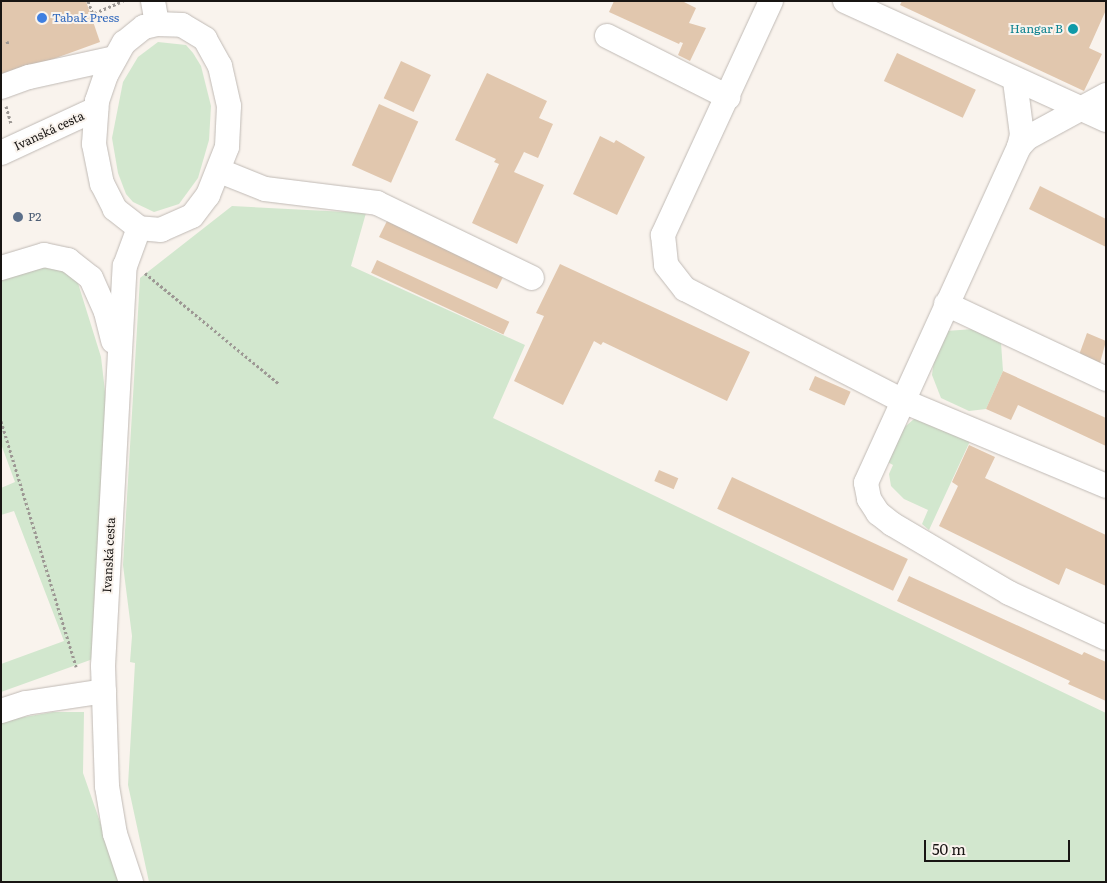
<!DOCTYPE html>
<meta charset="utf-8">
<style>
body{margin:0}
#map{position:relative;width:1107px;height:883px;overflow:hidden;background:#f9f3ed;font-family:Literata,serif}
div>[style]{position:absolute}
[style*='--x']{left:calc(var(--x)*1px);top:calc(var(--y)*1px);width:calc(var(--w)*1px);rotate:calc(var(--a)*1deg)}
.green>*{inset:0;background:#d2e7ce}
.building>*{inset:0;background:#e1c7ae;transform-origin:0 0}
.path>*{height:3px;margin-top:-1.5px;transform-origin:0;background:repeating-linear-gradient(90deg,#9d9894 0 2.5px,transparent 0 5px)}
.roads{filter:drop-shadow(0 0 1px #c0bab5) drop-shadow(0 0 1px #c0bab5)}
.minor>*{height:24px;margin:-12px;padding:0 12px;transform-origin:12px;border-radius:12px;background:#fff}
.dots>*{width:14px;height:14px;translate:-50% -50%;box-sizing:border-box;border:2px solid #f9f3ed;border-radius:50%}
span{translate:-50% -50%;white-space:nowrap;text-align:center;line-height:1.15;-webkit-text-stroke:4px #f9f3ed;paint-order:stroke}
.shop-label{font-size:12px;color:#366cbe}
.left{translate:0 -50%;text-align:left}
.culture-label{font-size:12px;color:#0d838f}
.right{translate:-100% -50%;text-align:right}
.street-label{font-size:12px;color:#181513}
.service-label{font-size:12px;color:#4e5e75}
.frame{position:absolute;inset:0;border:2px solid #181513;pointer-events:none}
.scale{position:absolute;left:924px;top:840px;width:146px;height:22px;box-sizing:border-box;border:2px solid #181513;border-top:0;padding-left:6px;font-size:15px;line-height:18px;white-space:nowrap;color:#181513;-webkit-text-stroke:4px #f9f3ed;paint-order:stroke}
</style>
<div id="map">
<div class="green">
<div style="clip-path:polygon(158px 42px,186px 45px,193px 53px,201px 66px,211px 106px,209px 140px,198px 178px,179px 204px,154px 212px,133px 202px,126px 194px,118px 173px,112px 138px,123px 82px,138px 57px)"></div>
<div style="clip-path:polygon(232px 206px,366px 213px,351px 266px,525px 345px,493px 418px,1106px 713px,1106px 882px,149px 882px,128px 785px,135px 663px,130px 662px,132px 636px,123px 565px,140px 278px)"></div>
<div style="clip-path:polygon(62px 264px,77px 280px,101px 357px,106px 400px,93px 659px,1px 692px,1px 664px,64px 641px,14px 511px,1px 515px,1px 488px,15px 482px,1px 444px,1px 278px,26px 268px)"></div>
<div style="clip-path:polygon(974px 329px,1001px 343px,1003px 371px,986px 409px,969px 411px,941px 398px,932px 375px,935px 352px,946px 331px)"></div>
<div style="clip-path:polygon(931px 416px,971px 439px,929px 530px,922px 524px,928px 510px,904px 499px,891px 486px,889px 474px,893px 465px,886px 461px,900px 431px,914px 419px)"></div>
<div style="clip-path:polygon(53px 712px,84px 712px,83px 773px,121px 882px,1px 882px,1px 721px)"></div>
</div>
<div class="building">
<div style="clip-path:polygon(1px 1px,86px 1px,100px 42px,1px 78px)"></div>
<div style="clip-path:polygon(614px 1px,682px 1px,696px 8px,689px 23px,706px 28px,690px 61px,678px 55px,683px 43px,680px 42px,679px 44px,609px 12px)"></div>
<div style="clip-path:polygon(902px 1px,1106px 1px,1106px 10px,1089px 48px,1102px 54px,1084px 91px,900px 5px)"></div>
<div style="left:897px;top:53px;width:87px;height:31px;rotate:25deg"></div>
<div style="left:401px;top:61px;width:33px;height:41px;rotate:25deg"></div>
<div style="clip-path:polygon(487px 73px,547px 101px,539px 118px,553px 124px,538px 158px,524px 152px,514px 172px,544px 185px,517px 244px,472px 223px,499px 164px,494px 162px,496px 159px,455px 140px)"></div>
<div style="left:379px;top:104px;width:43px;height:67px;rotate:24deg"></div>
<div style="clip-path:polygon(600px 136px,614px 143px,616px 140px,645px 157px,617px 215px,573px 194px)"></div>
<div style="clip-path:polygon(1040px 186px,1106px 219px,1106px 247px,1029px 209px)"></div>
<div style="clip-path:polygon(389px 217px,504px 275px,497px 289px,379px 237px)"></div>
<div style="left:377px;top:260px;width:146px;height:14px;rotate:25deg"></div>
<div style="clip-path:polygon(560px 264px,750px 352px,727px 401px,603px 342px,601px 345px,594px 341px,563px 405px,514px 381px,544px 316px,536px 313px)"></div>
<div style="clip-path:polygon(1087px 333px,1106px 341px,1100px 363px,1079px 355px)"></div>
<div style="clip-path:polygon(1003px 371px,1106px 418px,1106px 446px,1018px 405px,1011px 420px,986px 409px)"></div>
<div style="left:815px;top:376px;width:39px;height:15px;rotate:24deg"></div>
<div style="clip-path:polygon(969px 445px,995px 457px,985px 478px,1106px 535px,1106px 586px,1066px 568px,1059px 585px,939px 526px,958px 486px,952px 482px)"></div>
<div style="left:659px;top:470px;width:21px;height:12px;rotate:23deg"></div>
<div style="left:732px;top:477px;width:194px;height:35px;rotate:25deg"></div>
<div style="clip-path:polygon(909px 576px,1082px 655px,1084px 652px,1106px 662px,1106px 701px,1068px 684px,1070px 681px,897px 601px)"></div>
</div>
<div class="path">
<div style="--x:88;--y:1;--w:14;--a:69"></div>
<div style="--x:90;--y:15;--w:36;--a:-23"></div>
<div style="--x:7;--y:41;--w:3;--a:72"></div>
<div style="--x:6;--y:106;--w:19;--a:74"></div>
<div style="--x:145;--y:273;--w:174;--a:39.6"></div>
<div style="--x:1;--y:421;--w:257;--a:73"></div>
</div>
<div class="roads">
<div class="minor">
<div style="--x:153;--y:1;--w:23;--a:80"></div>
<div style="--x:771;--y:1;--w:258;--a:114.8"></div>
<div style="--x:663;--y:235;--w:30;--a:84"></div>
<div style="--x:666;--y:265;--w:31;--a:52"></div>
<div style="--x:685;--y:289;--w:245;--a:27.2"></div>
<div style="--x:903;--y:401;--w:220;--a:22.7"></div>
<div style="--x:845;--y:1;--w:287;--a:24.5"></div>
<div style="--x:157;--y:24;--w:25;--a:2"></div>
<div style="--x:182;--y:25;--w:27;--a:31"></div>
<div style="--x:205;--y:39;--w:31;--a:61"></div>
<div style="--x:220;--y:66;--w:41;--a:77.3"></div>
<div style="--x:229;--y:106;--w:41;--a:92.8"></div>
<div style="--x:227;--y:147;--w:52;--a:111.6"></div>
<div style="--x:208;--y:195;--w:26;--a:127"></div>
<div style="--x:192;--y:216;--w:34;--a:156"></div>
<div style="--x:161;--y:230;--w:22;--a:-175"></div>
<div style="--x:139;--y:228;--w:31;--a:-142"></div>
<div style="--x:115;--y:209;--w:28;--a:-117"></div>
<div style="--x:102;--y:184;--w:41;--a:-101.3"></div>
<div style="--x:94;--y:144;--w:43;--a:-86"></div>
<div style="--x:97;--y:101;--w:28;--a:-71"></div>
<div style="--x:106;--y:75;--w:37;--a:-61"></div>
<div style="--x:124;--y:43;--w:26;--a:-39"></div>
<div style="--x:144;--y:27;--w:13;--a:-13"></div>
<div style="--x:607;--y:36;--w:136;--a:26.8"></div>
<div style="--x:1015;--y:81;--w:54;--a:82.6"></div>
<div style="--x:1022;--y:135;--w:12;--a:104"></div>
<div style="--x:1;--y:87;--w:30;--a:-20"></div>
<div style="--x:29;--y:77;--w:88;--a:-12.5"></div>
<div style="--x:1106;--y:95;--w:90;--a:151.4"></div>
<div style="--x:1027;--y:138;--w:12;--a:132"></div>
<div style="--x:1019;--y:147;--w:369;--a:114.5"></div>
<div style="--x:866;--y:483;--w:16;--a:79"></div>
<div style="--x:869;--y:499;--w:17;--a:57"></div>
<div style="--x:878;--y:513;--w:18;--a:38"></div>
<div style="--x:892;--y:524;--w:136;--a:30.5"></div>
<div style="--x:1009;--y:593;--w:107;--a:24.9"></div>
<div style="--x:1;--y:153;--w:105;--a:-24.9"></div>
<div style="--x:220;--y:171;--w:48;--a:21.8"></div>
<div style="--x:265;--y:189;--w:113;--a:7.1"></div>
<div style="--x:377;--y:203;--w:172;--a:25.8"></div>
<div style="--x:1;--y:268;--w:45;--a:-16.8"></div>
<div style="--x:44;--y:255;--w:25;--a:12"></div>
<div style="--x:68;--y:260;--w:29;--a:38"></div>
<div style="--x:91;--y:278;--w:37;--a:66"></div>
<div style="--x:106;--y:312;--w:30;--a:76"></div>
<div style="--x:946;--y:304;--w:177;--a:25.1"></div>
<div style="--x:1;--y:711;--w:26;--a:-18"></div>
<div style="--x:26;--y:703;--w:79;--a:-8.7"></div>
<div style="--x:131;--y:882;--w:51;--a:-108.4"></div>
<div style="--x:115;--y:834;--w:49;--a:-99.5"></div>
<div style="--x:107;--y:786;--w:120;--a:-91.9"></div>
<div style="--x:103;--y:666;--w:401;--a:-86.9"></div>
<div style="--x:125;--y:266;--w:40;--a:-69.8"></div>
</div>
</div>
<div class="dots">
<div style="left:42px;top:18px;background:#3f7fe0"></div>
<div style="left:1073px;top:29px;background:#0f9aa8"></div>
<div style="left:18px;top:217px;background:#5c6f8a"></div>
</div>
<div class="shop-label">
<span class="left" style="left:52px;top:18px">Tabak Press</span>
</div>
<div class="culture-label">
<span class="right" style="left:1063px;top:29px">Hangar B</span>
</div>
<div class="street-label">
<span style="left:49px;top:131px;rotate:-25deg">Ivanská cesta</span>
<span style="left:109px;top:555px;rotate:-87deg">Ivanská cesta</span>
</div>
<div class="service-label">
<span class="left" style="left:28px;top:217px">P2</span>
</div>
<div class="frame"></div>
<div class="scale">50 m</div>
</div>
